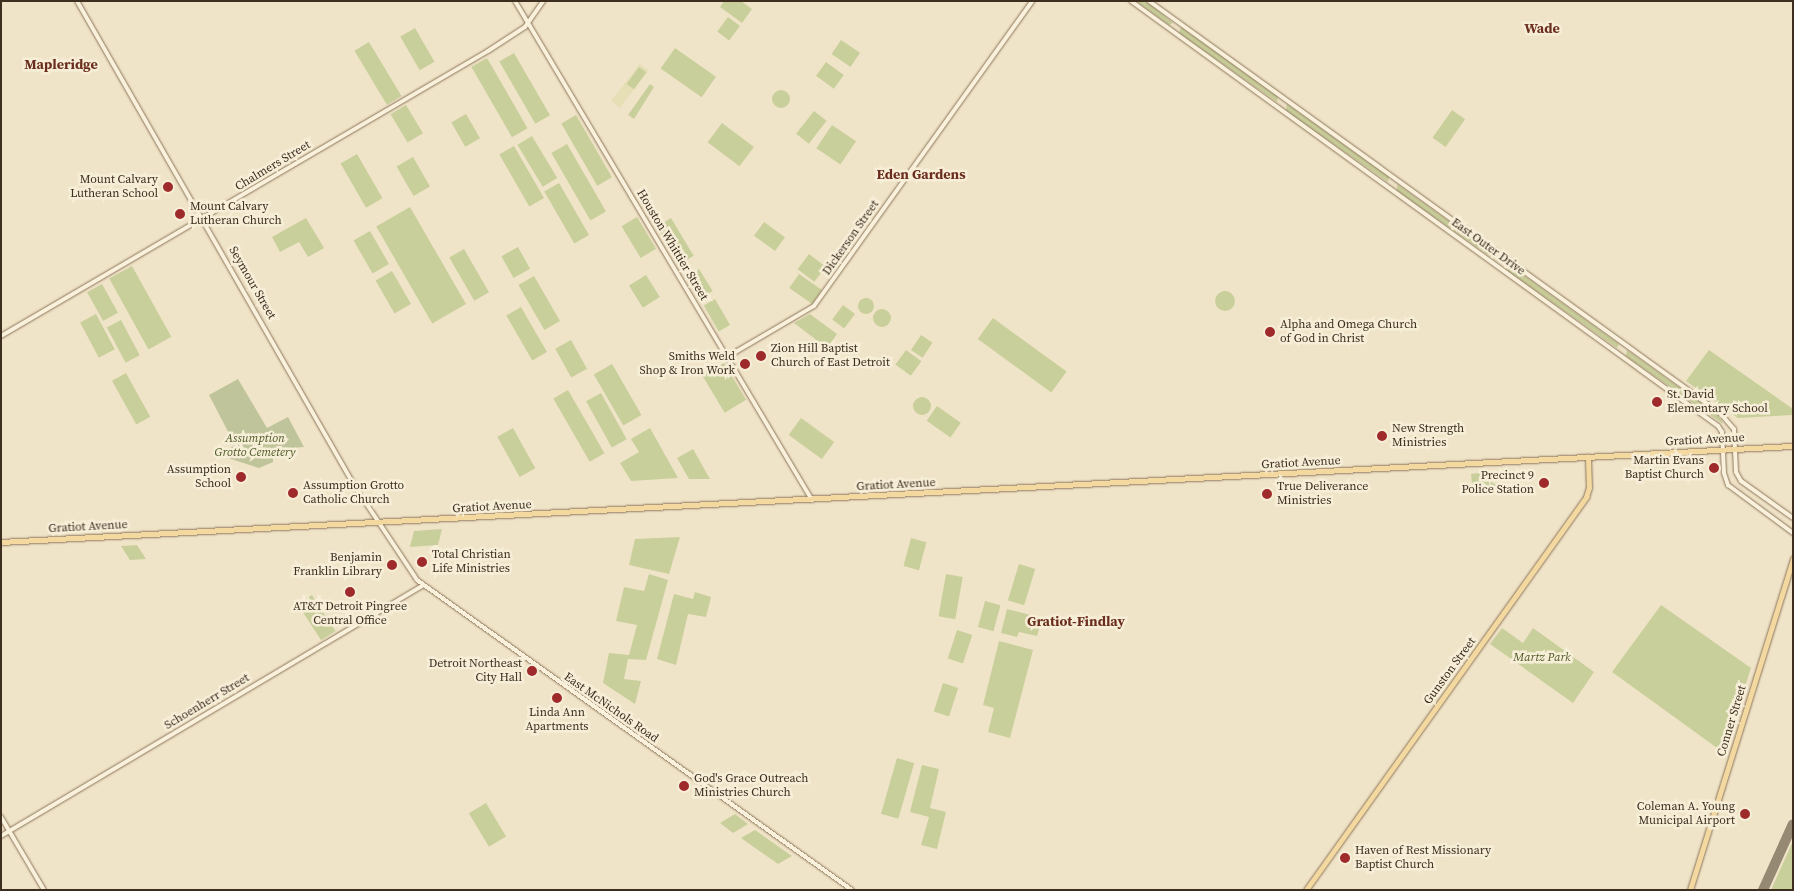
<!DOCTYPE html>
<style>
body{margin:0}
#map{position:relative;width:1794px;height:891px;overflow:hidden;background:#f0e4c8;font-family:"Source Serif 4",serif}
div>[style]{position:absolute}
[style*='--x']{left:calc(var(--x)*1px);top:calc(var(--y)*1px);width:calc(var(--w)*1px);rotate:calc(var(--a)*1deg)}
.farmland>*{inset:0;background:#e6deb5;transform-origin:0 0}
.green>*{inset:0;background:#c9cf9b;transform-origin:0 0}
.round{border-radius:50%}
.cemetery>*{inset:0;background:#bfc49a}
.taxiway>*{height:10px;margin:-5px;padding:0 5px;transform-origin:5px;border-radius:5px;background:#968974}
.roads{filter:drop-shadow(0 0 1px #8d765c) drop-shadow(0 0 1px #8d765c)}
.minor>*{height:4px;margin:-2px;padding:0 2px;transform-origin:2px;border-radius:2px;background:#faf1dc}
.major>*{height:4.5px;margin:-2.25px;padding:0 2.25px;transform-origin:2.25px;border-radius:2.25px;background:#f3d9a0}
.dots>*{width:14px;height:14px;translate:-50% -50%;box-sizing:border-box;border:2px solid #f7eed8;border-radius:50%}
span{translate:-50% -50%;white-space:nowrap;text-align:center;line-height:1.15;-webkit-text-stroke:5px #f7eed8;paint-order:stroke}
.street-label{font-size:12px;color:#3d2e20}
.poi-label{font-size:12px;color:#3d2e20}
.right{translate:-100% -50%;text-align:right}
.left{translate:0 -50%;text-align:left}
.park-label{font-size:12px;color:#4d5a26;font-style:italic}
.neighbourhood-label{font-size:14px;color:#6b2e1e;font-weight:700}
.frame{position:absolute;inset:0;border:2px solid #3d2e20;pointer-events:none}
</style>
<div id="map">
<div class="farmland">
<div style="left:640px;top:64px;width:11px;height:47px;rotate:38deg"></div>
</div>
<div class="green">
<div style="clip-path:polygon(724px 1px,741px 1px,752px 9px,742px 23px,720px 7px)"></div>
<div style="clip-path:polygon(1136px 1px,1146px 1px,1173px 23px,1169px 25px)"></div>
<div style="left:728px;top:17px;width:15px;height:18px;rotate:37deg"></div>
<div style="clip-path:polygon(1181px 27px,1278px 97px,1277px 102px,1179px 33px)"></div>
<div style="left:415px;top:28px;width:39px;height:17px;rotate:60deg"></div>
<div style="left:841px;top:40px;width:23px;height:17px;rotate:34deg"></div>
<div style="left:369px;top:42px;width:63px;height:17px;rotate:59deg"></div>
<div style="left:675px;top:48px;width:50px;height:25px;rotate:35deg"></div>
<div style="left:514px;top:53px;width:72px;height:17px;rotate:60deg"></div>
<div style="left:487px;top:58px;width:81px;height:18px;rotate:60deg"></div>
<div style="left:826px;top:62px;width:22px;height:17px;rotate:36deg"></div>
<div style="left:639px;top:67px;width:9px;height:21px;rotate:36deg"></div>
<div style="clip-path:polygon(650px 84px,654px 87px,634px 119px,628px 115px)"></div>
<div class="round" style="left:772px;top:90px;width:18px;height:18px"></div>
<div style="clip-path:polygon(1287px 104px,1389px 177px,1388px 182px,1286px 111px)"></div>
<div style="left:406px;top:105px;width:33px;height:18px;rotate:59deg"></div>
<div style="left:1452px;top:110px;width:16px;height:34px;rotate:35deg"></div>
<div style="left:814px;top:111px;width:16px;height:29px;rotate:38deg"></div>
<div style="left:466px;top:114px;width:28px;height:17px;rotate:60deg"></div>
<div style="left:576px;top:115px;width:72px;height:17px;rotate:60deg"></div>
<div style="left:722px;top:123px;width:40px;height:24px;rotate:37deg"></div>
<div style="left:832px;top:125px;width:29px;height:28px;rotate:34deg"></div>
<div style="left:532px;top:136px;width:49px;height:17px;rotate:59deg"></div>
<div style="left:567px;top:144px;width:78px;height:18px;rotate:60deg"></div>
<div style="left:514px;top:146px;width:60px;height:17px;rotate:60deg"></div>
<div style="left:357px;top:154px;width:51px;height:19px;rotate:60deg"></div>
<div style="left:413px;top:157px;width:34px;height:19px;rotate:60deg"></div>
<div style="left:559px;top:183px;width:60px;height:17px;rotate:60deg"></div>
<div style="clip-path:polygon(1397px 184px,1499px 257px,1498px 262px,1397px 191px)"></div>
<div style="left:410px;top:207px;width:112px;height:39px;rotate:60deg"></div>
<div style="left:637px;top:217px;width:37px;height:18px;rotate:59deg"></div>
<div style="clip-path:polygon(306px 218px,324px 248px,308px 257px,299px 242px,280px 252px,272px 237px)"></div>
<div style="left:671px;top:218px;width:44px;height:17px;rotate:59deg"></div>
<div style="left:764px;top:222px;width:26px;height:17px;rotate:36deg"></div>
<div style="left:370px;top:231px;width:38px;height:19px;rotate:60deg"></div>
<div style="left:518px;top:247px;width:25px;height:19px;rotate:61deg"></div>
<div style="left:464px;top:249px;width:50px;height:17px;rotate:60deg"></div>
<div style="left:809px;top:254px;width:21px;height:19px;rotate:37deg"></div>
<div style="clip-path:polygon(1508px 264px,1619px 344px,1617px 348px,1508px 271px)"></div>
<div style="left:132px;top:266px;width:81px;height:26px;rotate:61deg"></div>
<div style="left:699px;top:269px;width:26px;height:15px;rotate:58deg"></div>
<div style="left:392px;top:271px;width:38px;height:19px;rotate:60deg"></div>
<div style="left:799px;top:274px;width:28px;height:17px;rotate:35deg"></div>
<div style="left:646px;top:275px;width:26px;height:20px;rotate:58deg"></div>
<div style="left:534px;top:276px;width:52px;height:18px;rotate:60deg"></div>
<div style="left:102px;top:284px;width:33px;height:17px;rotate:61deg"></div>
<div class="round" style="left:1215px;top:291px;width:20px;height:20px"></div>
<div class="round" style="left:858px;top:298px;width:16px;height:16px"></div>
<div style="left:715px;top:299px;width:30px;height:13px;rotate:60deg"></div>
<div style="left:843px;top:305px;width:15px;height:18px;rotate:37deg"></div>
<div style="left:521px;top:307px;width:52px;height:17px;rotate:60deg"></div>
<div class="round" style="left:873px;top:309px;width:18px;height:18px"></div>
<div style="left:96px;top:314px;width:40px;height:18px;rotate:62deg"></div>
<div style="clip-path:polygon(810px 314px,837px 334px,827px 348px,794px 323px)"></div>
<div style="left:993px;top:318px;width:91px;height:26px;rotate:36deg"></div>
<div style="left:121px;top:320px;width:40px;height:16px;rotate:62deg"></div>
<div style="left:921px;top:335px;width:14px;height:18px;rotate:34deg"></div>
<div style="left:571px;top:340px;width:33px;height:18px;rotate:61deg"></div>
<div style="left:906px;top:350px;width:19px;height:18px;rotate:36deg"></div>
<div style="clip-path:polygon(1627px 350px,1719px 416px,1723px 424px,1626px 356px)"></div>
<div style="clip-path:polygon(1709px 350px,1793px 409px,1793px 415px,1738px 418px,1686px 381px)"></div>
<div style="left:724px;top:363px;width:43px;height:25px;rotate:59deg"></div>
<div style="left:612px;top:364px;width:59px;height:21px;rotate:60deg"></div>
<div style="left:126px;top:373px;width:50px;height:16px;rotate:61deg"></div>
<div style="left:568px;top:390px;width:73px;height:17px;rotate:60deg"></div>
<div style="left:601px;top:393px;width:53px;height:17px;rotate:61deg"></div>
<div class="round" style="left:913px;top:397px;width:18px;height:18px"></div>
<div style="left:937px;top:406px;width:29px;height:18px;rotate:35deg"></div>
<div style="left:801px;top:418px;width:41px;height:21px;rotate:36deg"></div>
<div style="left:513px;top:428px;width:46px;height:18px;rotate:61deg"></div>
<div style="clip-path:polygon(650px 428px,678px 478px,631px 481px,620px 463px,639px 452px,631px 439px)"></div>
<div style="clip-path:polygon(693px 449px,710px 479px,689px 479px,677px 458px)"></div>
<div style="clip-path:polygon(1479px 473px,1506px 492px,1473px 494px,1471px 474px)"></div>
<div style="clip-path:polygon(442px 529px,438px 545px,410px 547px,414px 531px)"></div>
<div style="clip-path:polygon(680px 537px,669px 574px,629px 565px,635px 539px)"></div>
<div style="left:911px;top:538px;width:16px;height:29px;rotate:15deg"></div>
<div style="clip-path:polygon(137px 545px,146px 559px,130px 560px,121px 546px)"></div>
<div style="left:1019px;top:564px;width:17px;height:38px;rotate:17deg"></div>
<div style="clip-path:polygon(649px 574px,668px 580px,646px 660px,628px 659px,624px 679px,641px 681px,635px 704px,603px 683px,609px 653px,629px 655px,637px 625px,616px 621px,624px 587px,644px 591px)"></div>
<div style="left:946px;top:574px;width:17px;height:43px;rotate:10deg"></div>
<div style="clip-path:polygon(695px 592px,711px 597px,706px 617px,688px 614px,676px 665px,657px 659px,674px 594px,693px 599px)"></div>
<div style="left:312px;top:595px;width:43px;height:17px;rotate:57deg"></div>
<div style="left:985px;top:601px;width:16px;height:27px;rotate:15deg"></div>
<div style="clip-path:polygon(1661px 605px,1751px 668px,1724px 753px,1612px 672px)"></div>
<div style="clip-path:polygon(1007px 609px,1042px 618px,1037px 636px,1019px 632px,1017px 637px,1001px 633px)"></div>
<div style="clip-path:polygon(1502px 628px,1523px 643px,1533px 628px,1594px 672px,1573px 703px,1490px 644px)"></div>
<div style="left:957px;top:630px;width:16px;height:30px;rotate:18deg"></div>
<div style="clip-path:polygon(999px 641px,1033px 650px,1010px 738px,988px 732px,994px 708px,983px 705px)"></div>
<div style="left:943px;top:683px;width:16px;height:30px;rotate:18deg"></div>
<div style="left:897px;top:758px;width:18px;height:58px;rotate:16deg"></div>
<div style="clip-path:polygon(922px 765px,939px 769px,930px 808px,946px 812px,937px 849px,921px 845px,929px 817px,910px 812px)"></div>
<div style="left:486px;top:803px;width:39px;height:20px;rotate:59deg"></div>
<div style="clip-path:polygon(735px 814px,748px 824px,733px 833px,720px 823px)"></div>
<div style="clip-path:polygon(755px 830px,792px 856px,778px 864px,741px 838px)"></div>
<div style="clip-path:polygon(1793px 841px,1793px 890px,1771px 890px)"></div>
</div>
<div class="cemetery">
<div style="clip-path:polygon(238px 379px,267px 428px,288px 417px,304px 447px,279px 449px,273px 453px,273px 462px,259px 468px,228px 458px,225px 451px,235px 445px,209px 395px)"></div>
</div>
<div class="taxiway">
<div style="--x:1763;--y:890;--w:72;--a:-65.6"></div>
</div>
<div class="roads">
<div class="minor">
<div style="--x:77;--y:1;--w:558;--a:60.22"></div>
<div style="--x:354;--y:485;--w:114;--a:56.4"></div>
<div style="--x:417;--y:580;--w:534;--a:35.48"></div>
<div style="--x:515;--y:1;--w:581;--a:59.24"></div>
<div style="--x:1131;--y:1;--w:725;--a:35.91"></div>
<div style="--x:1718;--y:426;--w:7;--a:56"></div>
<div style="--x:1722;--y:432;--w:41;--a:87.2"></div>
<div style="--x:1724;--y:473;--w:13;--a:72"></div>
<div style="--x:1728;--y:485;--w:81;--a:36.4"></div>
<div style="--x:1149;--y:1;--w:704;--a:35.81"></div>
<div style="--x:1720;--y:413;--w:21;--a:49"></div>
<div style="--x:1734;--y:429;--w:43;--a:87.3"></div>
<div style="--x:1736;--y:472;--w:10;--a:61"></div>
<div style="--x:1741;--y:481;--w:64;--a:35.4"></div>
<div style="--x:1;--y:336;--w:564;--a:-30.34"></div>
<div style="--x:488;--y:51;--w:44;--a:-33"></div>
<div style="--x:525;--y:27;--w:32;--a:-55"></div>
<div style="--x:727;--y:357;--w:101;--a:-30.4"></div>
<div style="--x:814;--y:306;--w:375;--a:-54.4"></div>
<div style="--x:1;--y:817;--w:85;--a:59.5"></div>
<div style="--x:1;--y:836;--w:491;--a:-30.7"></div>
</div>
<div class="major">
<div style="--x:1;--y:542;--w:1795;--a:-3.07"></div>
<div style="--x:1306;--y:890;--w:483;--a:-54.5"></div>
<div style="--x:1586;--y:497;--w:9;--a:-72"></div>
<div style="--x:1589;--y:488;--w:31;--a:-92"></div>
<div style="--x:1690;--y:890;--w:347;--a:-72.7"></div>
</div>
</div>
<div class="dots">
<div style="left:168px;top:187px;background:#9e2a2b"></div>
<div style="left:180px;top:214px;background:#9e2a2b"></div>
<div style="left:1270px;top:332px;background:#9e2a2b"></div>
<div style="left:761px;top:356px;background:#9e2a2b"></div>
<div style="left:745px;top:364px;background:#9e2a2b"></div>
<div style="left:1657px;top:402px;background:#9e2a2b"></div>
<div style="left:1382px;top:436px;background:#9e2a2b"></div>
<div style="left:1714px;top:468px;background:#9e2a2b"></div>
<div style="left:241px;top:477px;background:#9e2a2b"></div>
<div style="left:1544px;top:483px;background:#9e2a2b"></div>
<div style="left:293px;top:493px;background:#9e2a2b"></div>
<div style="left:1267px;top:494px;background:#9e2a2b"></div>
<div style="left:422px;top:562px;background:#9e2a2b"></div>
<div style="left:392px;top:565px;background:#9e2a2b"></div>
<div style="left:350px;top:592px;background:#9e2a2b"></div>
<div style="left:532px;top:671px;background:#9e2a2b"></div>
<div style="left:557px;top:698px;background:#9e2a2b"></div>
<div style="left:684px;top:786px;background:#9e2a2b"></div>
<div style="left:1745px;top:814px;background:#9e2a2b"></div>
<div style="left:1345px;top:858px;background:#9e2a2b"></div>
</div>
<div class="street-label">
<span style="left:273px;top:166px;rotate:-31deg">Chalmers Street</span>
<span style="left:851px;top:238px;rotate:-55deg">Dickerson Street</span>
<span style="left:672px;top:245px;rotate:59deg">Houston Whittier Street</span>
<span style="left:1488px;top:247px;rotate:36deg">East Outer Drive</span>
<span style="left:252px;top:283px;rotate:60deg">Seymour Street</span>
<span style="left:1705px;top:440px;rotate:-3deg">Gratiot Avenue</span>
<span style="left:1301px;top:463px;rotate:-3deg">Gratiot Avenue</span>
<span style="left:896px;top:485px;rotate:-3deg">Gratiot Avenue</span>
<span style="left:492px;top:507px;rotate:-3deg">Gratiot Avenue</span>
<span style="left:88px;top:527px;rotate:-3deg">Gratiot Avenue</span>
<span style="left:1450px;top:671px;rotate:-54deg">Gunston Street</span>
<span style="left:207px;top:702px;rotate:-31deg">Schoenherr Street</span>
<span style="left:611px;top:708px;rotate:35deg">East McNichols Road</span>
<span style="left:1732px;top:721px;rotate:-73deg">Conner Street</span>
</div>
<div class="poi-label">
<span class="right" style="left:158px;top:187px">Mount Calvary<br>Lutheran School</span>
<span class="left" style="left:190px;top:214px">Mount Calvary<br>Lutheran Church</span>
<span class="left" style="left:1280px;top:332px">Alpha and Omega Church<br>of God in Christ</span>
<span class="left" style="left:771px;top:356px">Zion Hill Baptist<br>Church of East Detroit</span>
<span class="right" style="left:735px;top:364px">Smiths Weld<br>Shop &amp; Iron Work</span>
<span class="left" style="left:1667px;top:402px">St. David<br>Elementary School</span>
<span class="left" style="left:1392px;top:436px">New Strength<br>Ministries</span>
<span class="right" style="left:1704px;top:468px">Martin Evans<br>Baptist Church</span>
<span class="right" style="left:231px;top:477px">Assumption<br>School</span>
<span class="right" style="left:1534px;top:483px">Precinct 9<br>Police Station</span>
<span class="left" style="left:303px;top:493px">Assumption Grotto<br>Catholic Church</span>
<span class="left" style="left:1277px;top:494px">True Deliverance<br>Ministries</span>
<span class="left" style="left:432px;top:562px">Total Christian<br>Life Ministries</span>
<span class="right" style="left:382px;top:565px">Benjamin<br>Franklin Library</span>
<span style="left:350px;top:614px">AT&amp;T Detroit Pingree<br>Central Office</span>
<span class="right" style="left:522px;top:671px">Detroit Northeast<br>City Hall</span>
<span style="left:557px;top:720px">Linda Ann<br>Apartments</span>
<span class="left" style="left:694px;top:786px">God's Grace Outreach<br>Ministries Church</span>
<span class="right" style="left:1735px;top:814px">Coleman A. Young<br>Municipal Airport</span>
<span class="left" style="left:1355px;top:858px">Haven of Rest Missionary<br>Baptist Church</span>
</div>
<div class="park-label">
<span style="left:255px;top:446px">Assumption<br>Grotto Cemetery</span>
<span style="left:1542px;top:658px">Martz Park</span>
</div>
<div class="neighbourhood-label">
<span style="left:1542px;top:28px">Wade</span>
<span style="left:61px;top:64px">Mapleridge</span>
<span style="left:921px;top:174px">Eden Gardens</span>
<span style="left:1076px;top:621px">Gratiot-Findlay</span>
</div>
<div class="frame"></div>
</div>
